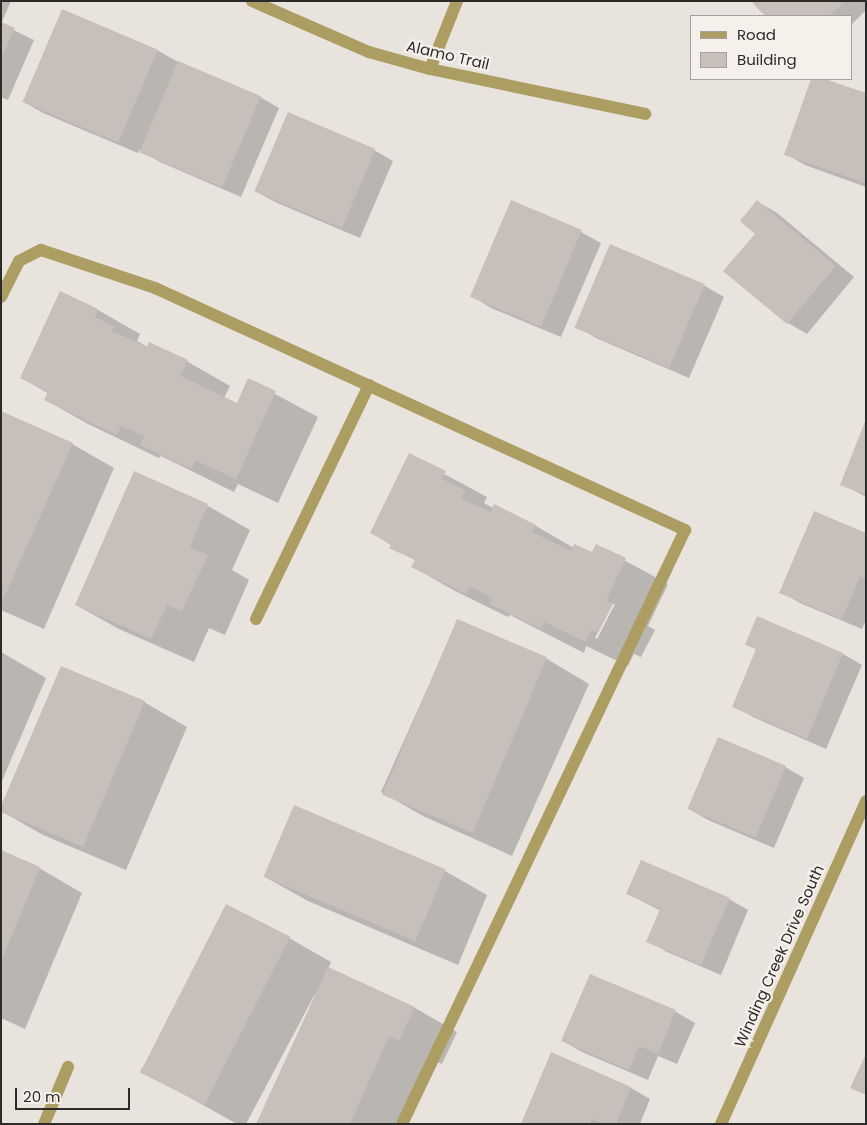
<!DOCTYPE html>
<style>
body{margin:0}
#map{position:relative;width:867px;height:1125px;overflow:hidden;background:#e8e3dc;font-family:Poppins,sans-serif}
div>[style]{position:absolute}
[style*='--x']{left:calc(var(--x)*1px);top:calc(var(--y)*1px);width:calc(var(--w)*1px);rotate:calc(var(--a)*1deg)}
.shadow>*{inset:0;background:#0003}
.building>*{inset:0;background:#c6bfba;transform-origin:0 0}
.lane>*{height:12px;margin:-6px;padding:0 6px;transform-origin:6px;border-radius:6px;background:#ac9e63}
.street>*{height:12px;margin:-6px;padding:0 6px;transform-origin:6px;border-radius:6px;background:#ac9e63}
span{translate:-50% -50%;white-space:nowrap;text-align:center;line-height:1.15;-webkit-text-stroke:4.5px #f5f0e9;paint-order:stroke}
.street-label{font-size:15px;color:#2d2b29}
.frame{position:absolute;inset:0;border:2px solid #2d2b29;pointer-events:none}
.legend{position:absolute;left:690px;top:15px;width:162px;height:65px;box-sizing:border-box;background:#f5f0e9;border:1px solid #a5a19c;margin:0;padding:6px 9px;list-style:none;font-size:15px;color:#2d2b29}
.legend li{display:flex;align-items:center;gap:10px;height:25px}
.legend b{width:25px;border:1px solid #a5a19c}
.scale{position:absolute;left:15px;top:1088px;width:115px;height:22px;box-sizing:border-box;border:2px solid #2d2b29;border-top:0;padding-left:6px;font-size:15px;line-height:18px;white-space:nowrap;color:#2d2b29;-webkit-text-stroke:4px #f5f0e9;paint-order:stroke}
</style>
<div id="map">
<div class="shadow">
<div style="clip-path:polygon(1px 1px,11px 1px,1px 24px,34px 40px,8px 100px,1px 97px)"></div>
<div style="clip-path:polygon(753px 1px,866px 1px,866px 10px,851px 25px,851px 16px,767px 16px)"></div>
<div style="clip-path:polygon(157px 50px,178px 62px,260px 97px,279px 108px,241px 197px,160px 162px,139px 150px,138px 153px,43px 113px,24px 102px)"></div>
<div style="clip-path:polygon(813px 79px,821px 79px,866px 94px,866px 187px,805px 165px,786px 154px)"></div>
<div style="clip-path:polygon(374px 150px,393px 161px,360px 238px,275px 202px,255px 191px)"></div>
<div style="clip-path:polygon(512px 202px,581px 232px,601px 243px,561px 337px,491px 308px,472px 296px)"></div>
<div style="clip-path:polygon(758px 202px,777px 213px,854px 277px,807px 334px,788px 323px,757px 233px)"></div>
<div style="clip-path:polygon(611px 246px,705px 286px,724px 297px,689px 378px,596px 338px,577px 327px)"></div>
<div style="clip-path:polygon(61px 293px,98px 310px,140px 334px,137px 341px,148px 347px,150px 344px,188px 362px,230px 386px,224px 398px,238px 404px,249px 380px,318px 417px,278px 503px,238px 484px,234px 492px,161px 456px,159px 458px,88px 424px,46px 400px,49px 394px,22px 378px)"></div>
<div style="clip-path:polygon(1px 412px,72px 444px,114px 468px,44px 629px,1px 610px)"></div>
<div style="clip-path:polygon(866px 422px,866px 497px,842px 484px)"></div>
<div style="clip-path:polygon(evenodd,409px 455px,487px 497px,484px 503px,493px 508px,495px 506px,536px 526px,574px 548px,592px 554px,596px 545px,668px 584px,648px 626px,655px 630px,641px 657px,634px 654px,628px 666px,586px 646px,584px 653px,510px 615px,508px 617px,455px 591px,413px 567px,416px 561px,372px 533px,409px 455px,612px 604px,615px 604px,597px 639px,595px 638px,612px 604px)"></div>
<div style="clip-path:polygon(135px 473px,208px 506px,250px 530px,232px 570px,249px 580px,225px 635px,209px 628px,194px 662px,119px 629px,76px 605px)"></div>
<div style="clip-path:polygon(866px 534px,866px 620px,862px 629px,800px 603px,781px 592px)"></div>
<div style="clip-path:polygon(458px 620px,547px 659px,589px 684px,512px 856px,423px 816px,381px 792px)"></div>
<div style="clip-path:polygon(747px 644px,843px 654px,862px 665px,826px 749px,753px 717px,734px 706px,757px 650px)"></div>
<div style="clip-path:polygon(1px 652px,46px 678px,1px 783px)"></div>
<div style="clip-path:polygon(144px 702px,187px 727px,126px 870px,43px 835px,1px 811px)"></div>
<div style="clip-path:polygon(785px 767px,804px 778px,774px 848px,708px 820px,689px 809px)"></div>
<div style="clip-path:polygon(1px 851px,39px 868px,82px 893px,25px 1029px,1px 1018px)"></div>
<div style="clip-path:polygon(445px 871px,487px 895px,458px 965px,308px 901px,265px 877px)"></div>
<div style="clip-path:polygon(628px 894px,729px 899px,748px 910px,721px 975px,667px 952px,648px 941px,661px 911px)"></div>
<div style="clip-path:polygon(289px 938px,331px 962px,328px 969px,415px 1008px,457px 1032px,442px 1064px,432px 1060px,403px 1124px,258px 1124px,316px 995px,315px 994px,246px 1124px,237px 1124px,140px 1070px)"></div>
<div style="clip-path:polygon(590px 975px,676px 1012px,695px 1023px,677px 1064px,658px 1056px,648px 1080px,582px 1052px,563px 1041px)"></div>
<div style="clip-path:polygon(552px 1054px,631px 1088px,650px 1099px,640px 1124px,522px 1124px)"></div>
</div>
<div class="building">
<div style="clip-path:polygon(751px 1px,845px 1px,829px 16px,765px 16px)"></div>
<div style="left:62px;top:9px;width:104px;height:101px;rotate:23deg"></div>
<div style="clip-path:polygon(1px 22px,15px 28px,1px 59px)"></div>
<div style="left:178px;top:61px;width:90px;height:99px;rotate:23deg"></div>
<div style="clip-path:polygon(811px 79px,825px 79px,866px 93px,866px 183px,784px 155px)"></div>
<div style="left:288px;top:112px;width:95px;height:86px;rotate:23deg"></div>
<div style="left:511px;top:200px;width:77px;height:105px;rotate:23deg"></div>
<div style="clip-path:polygon(757px 200px,836px 266px,787px 324px,723px 271px,755px 234px,740px 221px)"></div>
<div style="left:610px;top:244px;width:103px;height:91px;rotate:23deg"></div>
<div style="clip-path:polygon(60px 291px,98px 309px,95px 317px,114px 326px,112px 331px,147px 347px,149px 342px,188px 360px,181px 376px,237px 403px,248px 378px,276px 391px,236px 479px,195px 460px,191px 469px,140px 445px,144px 436px,121px 426px,117px 435px,44px 400px,48px 392px,20px 378px)"></div>
<div style="clip-path:polygon(1px 411px,73px 443px,1px 604px)"></div>
<div style="clip-path:polygon(866px 419px,866px 495px,840px 485px)"></div>
<div style="clip-path:polygon(409px 453px,446px 471px,442px 479px,465px 490px,461px 498px,490px 512px,494px 504px,536px 525px,532px 532px,571px 551px,574px 544px,592px 552px,596px 544px,626px 558px,606px 601px,613px 604px,598px 633px,591px 630px,586px 642px,544px 622px,541px 629px,489px 604px,492px 598px,470px 586px,466px 594px,411px 567px,415px 560px,389px 548px,391px 544px,370px 533px)"></div>
<div style="clip-path:polygon(134px 471px,208px 504px,190px 547px,208px 555px,182px 611px,167px 605px,151px 639px,75px 605px)"></div>
<div style="clip-path:polygon(814px 511px,866px 533px,866px 579px,860px 577px,842px 619px,779px 593px)"></div>
<div style="clip-path:polygon(757px 616px,843px 653px,807px 739px,732px 707px,756px 649px,745px 645px)"></div>
<div style="left:457px;top:619px;width:98px;height:191px;rotate:23deg"></div>
<div style="clip-path:polygon(61px 666px,145px 701px,83px 847px,1px 812px,1px 806px)"></div>
<div style="left:718px;top:737px;width:74px;height:78px;rotate:23deg"></div>
<div style="left:294px;top:805px;width:165px;height:78px;rotate:23deg"></div>
<div style="clip-path:polygon(1px 850px,40px 867px,1px 962px)"></div>
<div style="clip-path:polygon(641px 860px,730px 898px,701px 965px,646px 942px,660px 909px,626px 894px)"></div>
<div style="left:226px;top:904px;width:72px;height:189px;rotate:27deg"></div>
<div style="clip-path:polygon(328px 967px,415px 1007px,399px 1041px,389px 1036px,350px 1124px,256px 1124px)"></div>
<div style="clip-path:polygon(590px 974px,676px 1010px,658px 1054px,639px 1046px,629px 1070px,561px 1041px)"></div>
<div style="clip-path:polygon(551px 1052px,631px 1087px,616px 1124px,604px 1124px,592px 1119px,589px 1124px,521px 1124px)"></div>
<div style="clip-path:polygon(866px 1054px,866px 1095px,850px 1088px)"></div>
</div>
<div class="lane">
<div style="--x:1;--y:297;--w:40;--a:-63.4"></div>
<div style="--x:19;--y:261;--w:25;--a:-27"></div>
<div style="--x:41;--y:250;--w:120;--a:18.4"></div>
<div style="--x:155;--y:288;--w:583;--a:24.54"></div>
<div style="--x:685;--y:530;--w:658;--a:115.47"></div>
<div style="--x:256;--y:619;--w:260;--a:-64.2"></div>
<div style="--x:44;--y:1124;--w:62;--a:-67.2"></div>
</div>
<div class="street">
<div style="--x:252;--y:1;--w:128;--a:23.6"></div>
<div style="--x:369;--y:52;--w:63;--a:15.6"></div>
<div style="--x:430;--y:69;--w:220;--a:11.8"></div>
<div style="--x:430;--y:69;--w:73;--a:-68.3"></div>
<div style="--x:721;--y:1124;--w:354;--a:-65.8"></div>
</div>
<div class="street-label">
<span style="left:448px;top:55px;rotate:13deg">Alamo Trail</span>
<span style="left:779px;top:956px;rotate:-66deg">Winding Creek Drive South</span>
</div>
<div class="frame"></div>
<ul class="legend">
<li><b style="height:6px;background:#ac9e63"></b>Road</li>
<li><b style="height:14px;background:#c6bfba"></b>Building</li>
</ul>
<div class="scale">20 m</div>
</div>
